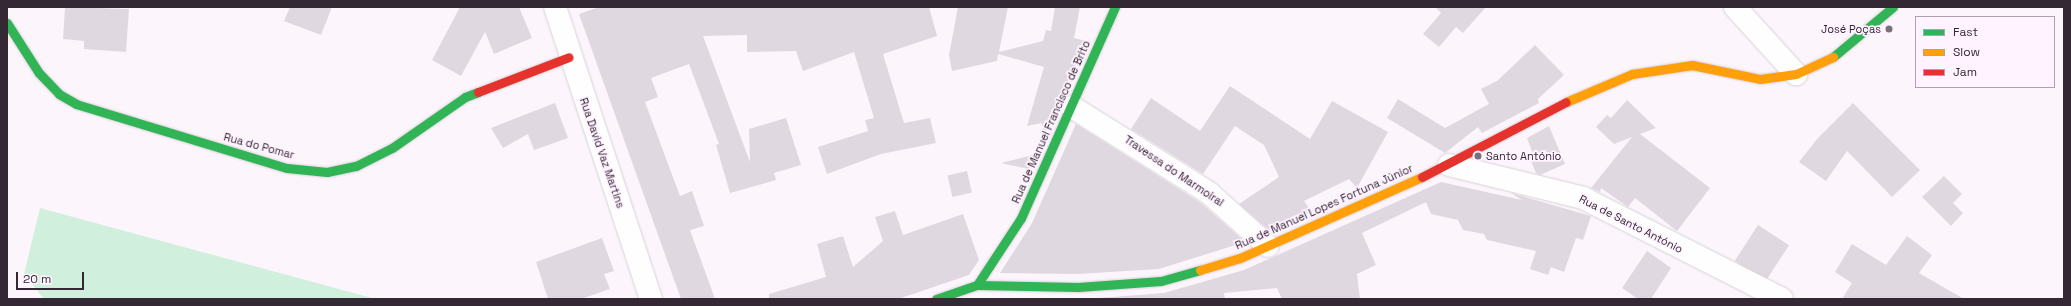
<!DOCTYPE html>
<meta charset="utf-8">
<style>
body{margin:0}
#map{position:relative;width:2071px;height:306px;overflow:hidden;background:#fcf6fc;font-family:"Space Grotesk",sans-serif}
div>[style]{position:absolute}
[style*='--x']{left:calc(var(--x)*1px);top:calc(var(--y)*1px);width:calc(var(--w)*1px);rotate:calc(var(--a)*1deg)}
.green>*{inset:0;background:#d0f0dd}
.building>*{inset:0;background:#e0d8e0;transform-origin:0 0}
.roads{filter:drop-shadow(0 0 1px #d9d1d9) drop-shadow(0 0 1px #d9d1d9)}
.street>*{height:22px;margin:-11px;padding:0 11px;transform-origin:11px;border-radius:11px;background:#fffeff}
.fast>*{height:9px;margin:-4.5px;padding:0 4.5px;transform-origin:4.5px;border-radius:4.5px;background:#30b455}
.slow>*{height:9px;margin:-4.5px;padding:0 4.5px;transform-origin:4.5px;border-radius:4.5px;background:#ff9f0a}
.jam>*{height:9px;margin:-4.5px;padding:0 4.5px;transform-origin:4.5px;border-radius:4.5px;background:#e5322d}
.dots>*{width:11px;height:11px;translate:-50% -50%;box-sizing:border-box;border:2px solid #fff3ff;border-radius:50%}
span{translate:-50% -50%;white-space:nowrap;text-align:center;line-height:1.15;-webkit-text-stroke:3.5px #fff3ff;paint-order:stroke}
.poi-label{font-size:11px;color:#332833}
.right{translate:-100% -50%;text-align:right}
.left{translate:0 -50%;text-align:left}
.street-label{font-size:11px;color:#332833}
.frame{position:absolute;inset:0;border:8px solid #332833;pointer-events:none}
.legend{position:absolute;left:1915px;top:16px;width:140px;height:72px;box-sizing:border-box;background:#fff3ff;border:1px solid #ada2ad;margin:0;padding:5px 7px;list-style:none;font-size:12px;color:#332833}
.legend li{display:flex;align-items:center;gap:8px;height:20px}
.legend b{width:20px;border:1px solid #ada2ad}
.scale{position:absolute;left:16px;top:272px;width:68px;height:18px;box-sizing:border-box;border:2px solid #332833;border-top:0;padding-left:5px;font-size:12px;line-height:14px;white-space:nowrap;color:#332833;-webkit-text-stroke:3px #fff3ff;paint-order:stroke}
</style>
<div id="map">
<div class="green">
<div style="clip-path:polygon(40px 208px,372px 298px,44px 299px,24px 274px)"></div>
</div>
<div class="building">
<div style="clip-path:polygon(65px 7px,129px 9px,126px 52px,84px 49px,84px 41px,63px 39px)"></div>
<div style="clip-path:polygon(290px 7px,332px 7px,321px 35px,284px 21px)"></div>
<div style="clip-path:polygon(460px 7px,519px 7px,532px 38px,494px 54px,485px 32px,461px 76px,432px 60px)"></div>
<div style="clip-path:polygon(599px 7px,929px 7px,937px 36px,883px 54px,904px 123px,930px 118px,936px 143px,881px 154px,827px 174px,818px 147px,868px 131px,865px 120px,874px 118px,854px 52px,803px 71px,796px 51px,747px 52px,747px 35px,703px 36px,750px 162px,749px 129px,786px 118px,801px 165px,774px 173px,776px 180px,730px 193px,716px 145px,719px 144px,689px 64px,651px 78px,658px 97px,645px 102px,680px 196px,692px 191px,704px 226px,690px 230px,715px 299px,681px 299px,579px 14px)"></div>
<div style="clip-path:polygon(958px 7px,1008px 7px,999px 52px,1043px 41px,1046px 30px,1051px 31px,1055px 7px,1080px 7px,1074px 38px,1086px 41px,1044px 135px,1042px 123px,1027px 126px,1044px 67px,998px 54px,997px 61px,952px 71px,949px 55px)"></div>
<div style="clip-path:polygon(1435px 7px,1486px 7px,1463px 33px,1456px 27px,1439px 47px,1423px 34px,1441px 13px)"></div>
<div style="clip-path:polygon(1535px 45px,1564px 75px,1538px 99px,1539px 103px,1482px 133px,1478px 127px,1445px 153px,1387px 118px,1398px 99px,1445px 128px,1489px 104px,1481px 89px,1497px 81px)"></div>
<div style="clip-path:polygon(1230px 86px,1310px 139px,1332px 101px,1388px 132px,1357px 188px,1349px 179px,1304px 201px,1312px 212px,1270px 231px,1239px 204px,1279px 177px,1264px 145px,1235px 126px,1203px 174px,1131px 129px,1151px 98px,1200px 131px)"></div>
<div style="clip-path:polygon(1627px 100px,1656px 128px,1640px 134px,1710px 188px,1677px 231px,1635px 198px,1628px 207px,1601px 188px,1600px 192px,1591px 188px,1632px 137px,1614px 144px,1596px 127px,1607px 115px,1611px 118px)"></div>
<div style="clip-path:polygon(555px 103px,568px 138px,534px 150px,528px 134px,503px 148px,491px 128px)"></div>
<div style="clip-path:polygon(1853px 103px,1920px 170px,1892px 197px,1847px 151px,1826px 181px,1799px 162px,1817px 139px)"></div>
<div style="clip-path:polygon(1076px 124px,1201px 203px,1245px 242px,1159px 269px,1078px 274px,1000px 273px,1032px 223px)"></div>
<div style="clip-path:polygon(1549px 126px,1565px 164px,1540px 175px,1536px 173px,1529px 156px,1533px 154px,1527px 138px)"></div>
<div style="clip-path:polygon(1036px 154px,1029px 169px,1001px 163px)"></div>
<div style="left:967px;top:171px;width:22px;height:20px;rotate:77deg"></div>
<div style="clip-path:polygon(1944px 176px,1962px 194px,1953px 203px,1963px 213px,1951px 226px,1922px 197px)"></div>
<div style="clip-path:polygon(1441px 182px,1522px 200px,1511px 193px,1591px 216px,1583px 240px,1576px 238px,1564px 272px,1551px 267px,1548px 275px,1530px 269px,1536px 251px,1487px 240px,1484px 234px,1463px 230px,1458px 220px,1431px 214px,1426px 202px,1362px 233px,1376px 265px,1357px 274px,1360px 299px,1282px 299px,1277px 288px,1224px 293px,1225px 299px,1085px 299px,1164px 293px,1244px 270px)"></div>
<div style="clip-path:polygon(895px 211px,903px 235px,963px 214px,979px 260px,969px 275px,898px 299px,769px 299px,769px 294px,826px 277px,817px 244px,843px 236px,853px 267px,883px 241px,875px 217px)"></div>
<div style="left:1758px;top:225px;width:37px;height:43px;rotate:33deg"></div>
<div style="clip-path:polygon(1907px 236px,1932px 255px,1919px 273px,1964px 299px,1842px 299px,1852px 283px,1835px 272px,1852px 244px,1886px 265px)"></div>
<div style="clip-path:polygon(602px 238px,614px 271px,604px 274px,610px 289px,581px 299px,548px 299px,536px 262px)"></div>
<div style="clip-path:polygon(1647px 251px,1671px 268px,1651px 299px,1638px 299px,1622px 288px)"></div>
</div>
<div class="roads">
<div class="street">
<div style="--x:555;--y:7;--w:307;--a:71.8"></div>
<div style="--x:1735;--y:7;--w:91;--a:47.7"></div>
<div style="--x:1072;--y:107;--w:162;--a:32.1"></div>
<div style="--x:1209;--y:193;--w:79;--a:41.9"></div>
<div style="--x:1449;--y:165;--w:138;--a:13.8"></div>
<div style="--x:1583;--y:198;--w:223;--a:26.9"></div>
</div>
<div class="fast">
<div style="--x:7;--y:23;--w:59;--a:57.4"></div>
<div style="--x:39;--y:73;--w:29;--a:46"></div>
<div style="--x:59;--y:94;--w:20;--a:30"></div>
<div style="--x:76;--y:104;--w:220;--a:16.9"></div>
<div style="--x:287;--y:168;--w:40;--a:5.7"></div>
<div style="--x:327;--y:172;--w:30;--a:-12"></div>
<div style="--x:356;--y:166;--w:40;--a:-26.6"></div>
<div style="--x:392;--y:148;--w:89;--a:-34.9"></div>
<div style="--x:465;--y:97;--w:14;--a:-21"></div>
<div style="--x:1833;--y:57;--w:78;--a:-39.8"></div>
<div style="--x:977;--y:285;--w:80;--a:-56.7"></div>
<div style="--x:1021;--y:218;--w:231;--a:-66"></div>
<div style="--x:936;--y:299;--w:43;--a:-18.9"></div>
<div style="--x:977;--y:285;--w:101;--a:1.1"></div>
<div style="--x:1078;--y:287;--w:83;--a:-4.1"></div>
<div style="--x:1161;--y:281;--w:41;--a:-15.8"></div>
</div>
<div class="slow">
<div style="--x:1566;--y:102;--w:72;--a:-23"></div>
<div style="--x:1632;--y:74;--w:61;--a:-8.5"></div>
<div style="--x:1692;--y:65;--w:69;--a:11.6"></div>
<div style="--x:1760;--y:79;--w:36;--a:-8"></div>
<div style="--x:1796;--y:74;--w:41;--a:-24.7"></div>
<div style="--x:1200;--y:270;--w:42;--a:-16.7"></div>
<div style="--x:1240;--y:258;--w:199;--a:-24"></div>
</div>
<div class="jam">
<div style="--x:478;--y:92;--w:97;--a:-21"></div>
<div style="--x:1422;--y:177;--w:162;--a:-27.5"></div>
</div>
</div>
<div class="dots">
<div style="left:1889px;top:29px;background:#797079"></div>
<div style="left:1478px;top:156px;background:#797079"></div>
</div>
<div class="poi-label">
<span class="right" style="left:1881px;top:29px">José Poças</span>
<span class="left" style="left:1486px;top:156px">Santo António</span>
</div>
<div class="street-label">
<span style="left:1051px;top:122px;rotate:-66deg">Rua de Manuel Francisco de Brito</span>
<span style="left:259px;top:146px;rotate:15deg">Rua do Pomar</span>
<span style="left:602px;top:153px;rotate:71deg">Rua David Vaz Martins</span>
<span style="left:1174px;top:171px;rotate:34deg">Travessa do Marmoiral</span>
<span style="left:1324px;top:207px;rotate:-24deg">Rua de Manuel Lopes Fortuna Júnior</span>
<span style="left:1631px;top:224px;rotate:27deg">Rua de Santo António</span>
</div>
<div class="frame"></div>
<ul class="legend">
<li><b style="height:5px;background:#30b455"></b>Fast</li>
<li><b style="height:5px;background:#ff9f0a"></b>Slow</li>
<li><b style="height:5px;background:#e5322d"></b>Jam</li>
</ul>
<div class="scale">20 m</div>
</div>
